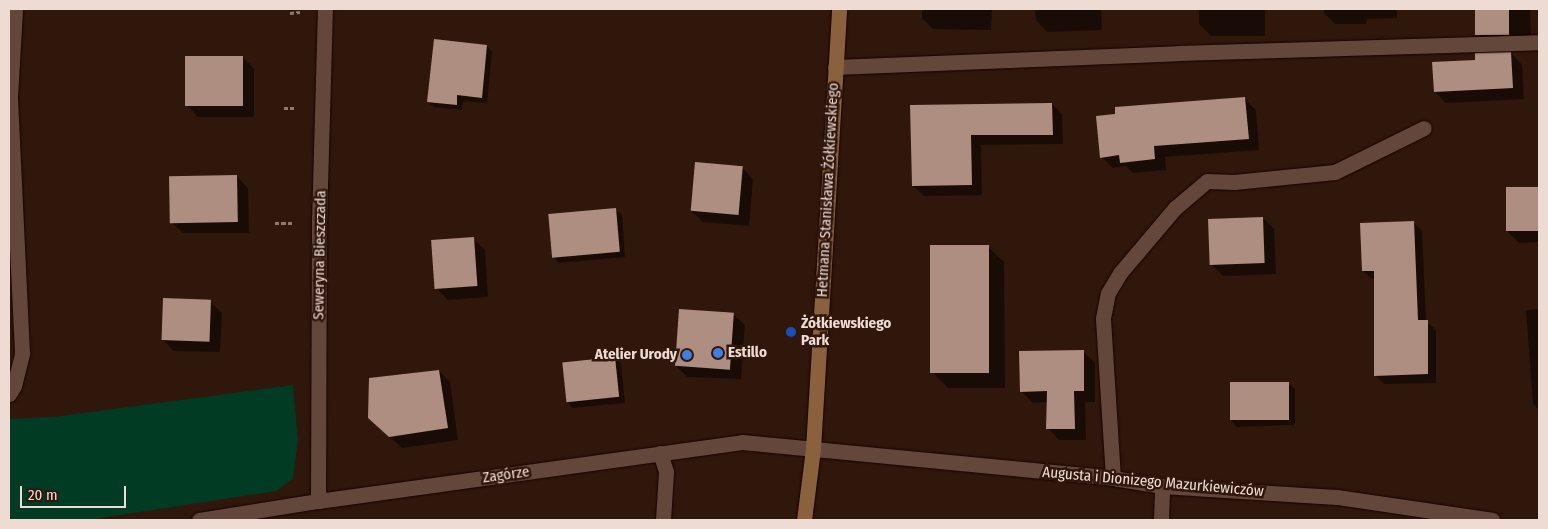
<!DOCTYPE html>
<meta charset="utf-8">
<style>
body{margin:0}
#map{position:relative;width:1548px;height:529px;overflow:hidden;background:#30170c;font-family:"Fira Sans Condensed",sans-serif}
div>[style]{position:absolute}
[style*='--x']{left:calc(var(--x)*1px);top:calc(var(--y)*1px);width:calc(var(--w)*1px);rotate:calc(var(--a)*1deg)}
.green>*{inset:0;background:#013b23}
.shadow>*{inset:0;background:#0007}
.building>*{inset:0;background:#ae8e80;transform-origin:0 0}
.path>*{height:3px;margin-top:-1.5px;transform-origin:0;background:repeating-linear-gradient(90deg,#8f7a70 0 4px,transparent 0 6.5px)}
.roads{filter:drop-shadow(0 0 1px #160300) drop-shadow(0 0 1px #160300)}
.lane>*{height:15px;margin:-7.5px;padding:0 7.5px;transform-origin:7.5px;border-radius:7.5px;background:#64473b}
.street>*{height:15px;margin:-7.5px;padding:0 7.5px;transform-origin:7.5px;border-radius:7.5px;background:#64473b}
.secondary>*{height:15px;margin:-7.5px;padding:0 7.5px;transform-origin:7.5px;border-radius:7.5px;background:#8b603d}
.dots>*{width:14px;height:14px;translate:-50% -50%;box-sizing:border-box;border:2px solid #30170c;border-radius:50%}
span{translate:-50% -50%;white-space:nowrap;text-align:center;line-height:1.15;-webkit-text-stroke:5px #30170c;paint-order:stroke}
.street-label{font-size:15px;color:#eedcd4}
.poi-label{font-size:15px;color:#eedcd4;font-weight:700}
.left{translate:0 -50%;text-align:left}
.right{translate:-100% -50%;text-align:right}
.frame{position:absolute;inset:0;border:10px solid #eedcd4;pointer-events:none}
.scale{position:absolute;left:20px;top:486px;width:106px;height:22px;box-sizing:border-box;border:2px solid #eedcd4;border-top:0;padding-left:6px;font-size:15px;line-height:18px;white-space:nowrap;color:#eedcd4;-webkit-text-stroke:4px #30170c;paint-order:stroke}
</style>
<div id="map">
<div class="green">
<div style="clip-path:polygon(293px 385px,298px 440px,293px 479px,276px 491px,88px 520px,9px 520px,9px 419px,53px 417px)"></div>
</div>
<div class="shadow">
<div style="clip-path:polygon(922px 9px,992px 9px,991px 30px,933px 29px,922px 18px)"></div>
<div style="clip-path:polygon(1035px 9px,1101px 9px,1102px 30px,1047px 32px,1036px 20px)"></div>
<div style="clip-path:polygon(1199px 9px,1265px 9px,1265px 36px,1211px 36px,1199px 24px)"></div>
<div style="clip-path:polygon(1324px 9px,1397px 9px,1397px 18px,1367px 19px,1366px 24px,1335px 24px,1324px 13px)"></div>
<div style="clip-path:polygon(1476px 9px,1530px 9px,1531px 36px,1488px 45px,1477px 34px)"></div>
<div style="clip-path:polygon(487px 46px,492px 52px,487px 103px,463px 101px,462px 110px,434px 107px,428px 102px)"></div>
<div style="clip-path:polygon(1511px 53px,1522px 65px,1524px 99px,1446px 103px,1435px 92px,1477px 61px)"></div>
<div style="clip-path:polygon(243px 57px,254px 69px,254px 117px,198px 117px,187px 105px)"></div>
<div style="clip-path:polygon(1245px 99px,1256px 110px,1259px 150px,1165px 157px,1166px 170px,1133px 173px,1126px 166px,1113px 168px,1102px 157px)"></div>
<div style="clip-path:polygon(1052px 104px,1062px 114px,1063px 144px,981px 145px,982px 195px,924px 196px,913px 186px,911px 106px)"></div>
<div style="clip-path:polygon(742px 167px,753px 179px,749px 226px,703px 222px,691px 211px)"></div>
<div style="clip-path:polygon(236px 176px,248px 188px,249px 233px,183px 233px,171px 222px)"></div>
<div style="clip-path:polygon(1539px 188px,1539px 246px,1539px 242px,1519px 243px,1508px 232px,1507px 190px)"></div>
<div style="clip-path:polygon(616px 210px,622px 215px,625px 257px,559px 263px,553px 257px)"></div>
<div style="clip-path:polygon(1263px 218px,1274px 229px,1276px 274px,1223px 276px,1211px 264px)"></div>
<div style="clip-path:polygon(1413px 222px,1422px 231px,1426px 321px,1436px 330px,1436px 383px,1384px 384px,1375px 375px,1375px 279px,1372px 279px,1363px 271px)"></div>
<div style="clip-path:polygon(473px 239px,485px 250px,488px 297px,448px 300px,437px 289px)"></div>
<div style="clip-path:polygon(988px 247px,1004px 262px,1005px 388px,948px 388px,933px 373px)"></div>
<div style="clip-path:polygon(210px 302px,222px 313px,220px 352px,174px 351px,162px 339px)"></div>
<div style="clip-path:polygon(1539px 309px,1539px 410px,1533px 404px,1526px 310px)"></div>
<div style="clip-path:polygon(733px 314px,745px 325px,741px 379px,687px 377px,676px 366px)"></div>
<div style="clip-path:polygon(1084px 352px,1095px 363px,1095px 402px,1085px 402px,1086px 440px,1059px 440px,1048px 428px,1048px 402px,1033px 403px,1021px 391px)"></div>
<div style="clip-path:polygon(615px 358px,621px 364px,625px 403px,573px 408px,567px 402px)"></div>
<div style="clip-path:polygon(439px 371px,450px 382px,458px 440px,402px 448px,381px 429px)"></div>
<div style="clip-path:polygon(1289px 384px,1295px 389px,1295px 425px,1237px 427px,1231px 421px)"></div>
</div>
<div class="building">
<div style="left:1475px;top:9px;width:34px;height:26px"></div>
<div style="clip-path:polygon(434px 39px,487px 45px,482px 98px,457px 95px,457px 105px,427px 102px)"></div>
<div style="clip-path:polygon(1511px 52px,1513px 88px,1434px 92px,1432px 62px,1475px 60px,1475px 53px)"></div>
<div style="left:243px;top:56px;width:50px;height:58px;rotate:90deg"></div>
<div style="clip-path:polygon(1245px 97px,1249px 139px,1154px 146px,1155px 159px,1120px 163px,1119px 155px,1100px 158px,1096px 116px,1115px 114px,1115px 107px)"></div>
<div style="clip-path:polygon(1052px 103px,1053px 135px,971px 135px,972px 185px,912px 186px,910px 105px)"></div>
<div style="left:695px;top:162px;width:48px;height:49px;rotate:5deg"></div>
<div style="left:237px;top:175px;width:47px;height:68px;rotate:89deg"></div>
<div style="left:1539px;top:187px;width:44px;height:33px;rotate:90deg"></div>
<div style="left:616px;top:208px;width:44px;height:68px;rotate:85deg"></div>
<div style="left:1263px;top:217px;width:46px;height:55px;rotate:88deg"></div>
<div style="clip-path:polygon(1414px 221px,1418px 320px,1428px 320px,1428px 374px,1374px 376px,1374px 271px,1362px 271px,1360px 223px)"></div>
<div style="left:474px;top:237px;width:49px;height:43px;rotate:86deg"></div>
<div style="left:989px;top:245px;width:128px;height:59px;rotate:90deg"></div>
<div style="left:163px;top:298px;width:48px;height:42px;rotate:2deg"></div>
<div style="left:679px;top:309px;width:55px;height:57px;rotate:4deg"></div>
<div style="clip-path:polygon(1084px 350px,1084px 391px,1074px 391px,1075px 429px,1046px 429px,1047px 391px,1020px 392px,1019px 351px)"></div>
<div style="left:615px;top:357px;width:40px;height:53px;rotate:84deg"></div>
<div style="clip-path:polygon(439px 370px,448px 428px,389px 437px,368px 418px,369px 378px)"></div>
<div style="left:1289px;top:382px;width:38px;height:59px;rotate:90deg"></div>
</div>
<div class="path">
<div style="--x:290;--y:13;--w:10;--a:-6"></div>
<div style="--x:284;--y:108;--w:13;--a:0"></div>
<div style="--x:275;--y:223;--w:19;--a:0"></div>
</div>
<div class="roads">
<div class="lane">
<div style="--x:835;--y:67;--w:343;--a:-2.3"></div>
<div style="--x:1178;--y:53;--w:361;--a:-1.7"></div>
<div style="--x:9;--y:394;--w:9;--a:-58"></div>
<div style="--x:14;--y:386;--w:34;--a:-76"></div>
<div style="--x:22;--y:353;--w:256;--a:-92.7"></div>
<div style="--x:10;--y:97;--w:88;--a:-86.7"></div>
<div style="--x:660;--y:453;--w:20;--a:72"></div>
<div style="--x:666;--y:472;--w:48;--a:93.6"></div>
<div style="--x:1161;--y:520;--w:34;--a:-88"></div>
</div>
<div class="street">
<div style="--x:1113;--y:478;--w:160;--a:-93.6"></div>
<div style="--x:1103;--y:318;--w:25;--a:-79"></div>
<div style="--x:1108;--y:293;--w:23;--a:-59"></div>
<div style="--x:1120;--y:273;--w:85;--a:-49.8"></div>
<div style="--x:1175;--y:208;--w:42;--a:-40.2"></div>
<div style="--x:1207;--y:181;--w:27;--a:2"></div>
<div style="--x:1234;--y:182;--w:101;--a:-5.7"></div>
<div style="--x:1335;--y:172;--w:99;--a:-26.3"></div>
<div style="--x:318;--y:501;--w:279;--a:-89.8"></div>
<div style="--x:319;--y:222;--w:213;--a:-88.4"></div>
<div style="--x:199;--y:520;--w:121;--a:-9.1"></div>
<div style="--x:318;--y:501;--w:428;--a:-7.9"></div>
<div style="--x:742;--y:442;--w:373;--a:5.5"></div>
<div style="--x:1113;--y:478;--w:50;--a:9.3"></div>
<div style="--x:1162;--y:486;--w:175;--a:3.6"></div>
<div style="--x:1337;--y:497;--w:157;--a:8.4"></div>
</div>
<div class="secondary">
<div style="--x:804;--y:520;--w:72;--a:-82.8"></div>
<div style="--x:813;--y:449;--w:441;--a:-86.6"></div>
</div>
</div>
<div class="dots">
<div style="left:791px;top:332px;background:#1a4fb4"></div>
<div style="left:718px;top:353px;background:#3f7fe0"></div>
<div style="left:687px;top:355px;background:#3f7fe0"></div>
</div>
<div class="street-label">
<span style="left:828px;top:190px;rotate:-87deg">Hetmana Stanisława Żółkiewskiego</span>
<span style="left:320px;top:255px;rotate:-89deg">Seweryna Bieszczada</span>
<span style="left:506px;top:475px;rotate:-8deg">Zagórze</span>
<span style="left:1153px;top:482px;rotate:5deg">Augusta i Dionizego Mazurkiewiczów</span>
</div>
<div class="poi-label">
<span class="left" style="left:801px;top:332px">Żółkiewskiego<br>Park</span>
<span class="left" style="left:728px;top:353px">Estillo</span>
<span class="right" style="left:677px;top:355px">Atelier Urody</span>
</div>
<div class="frame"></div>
<div class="scale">20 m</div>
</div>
